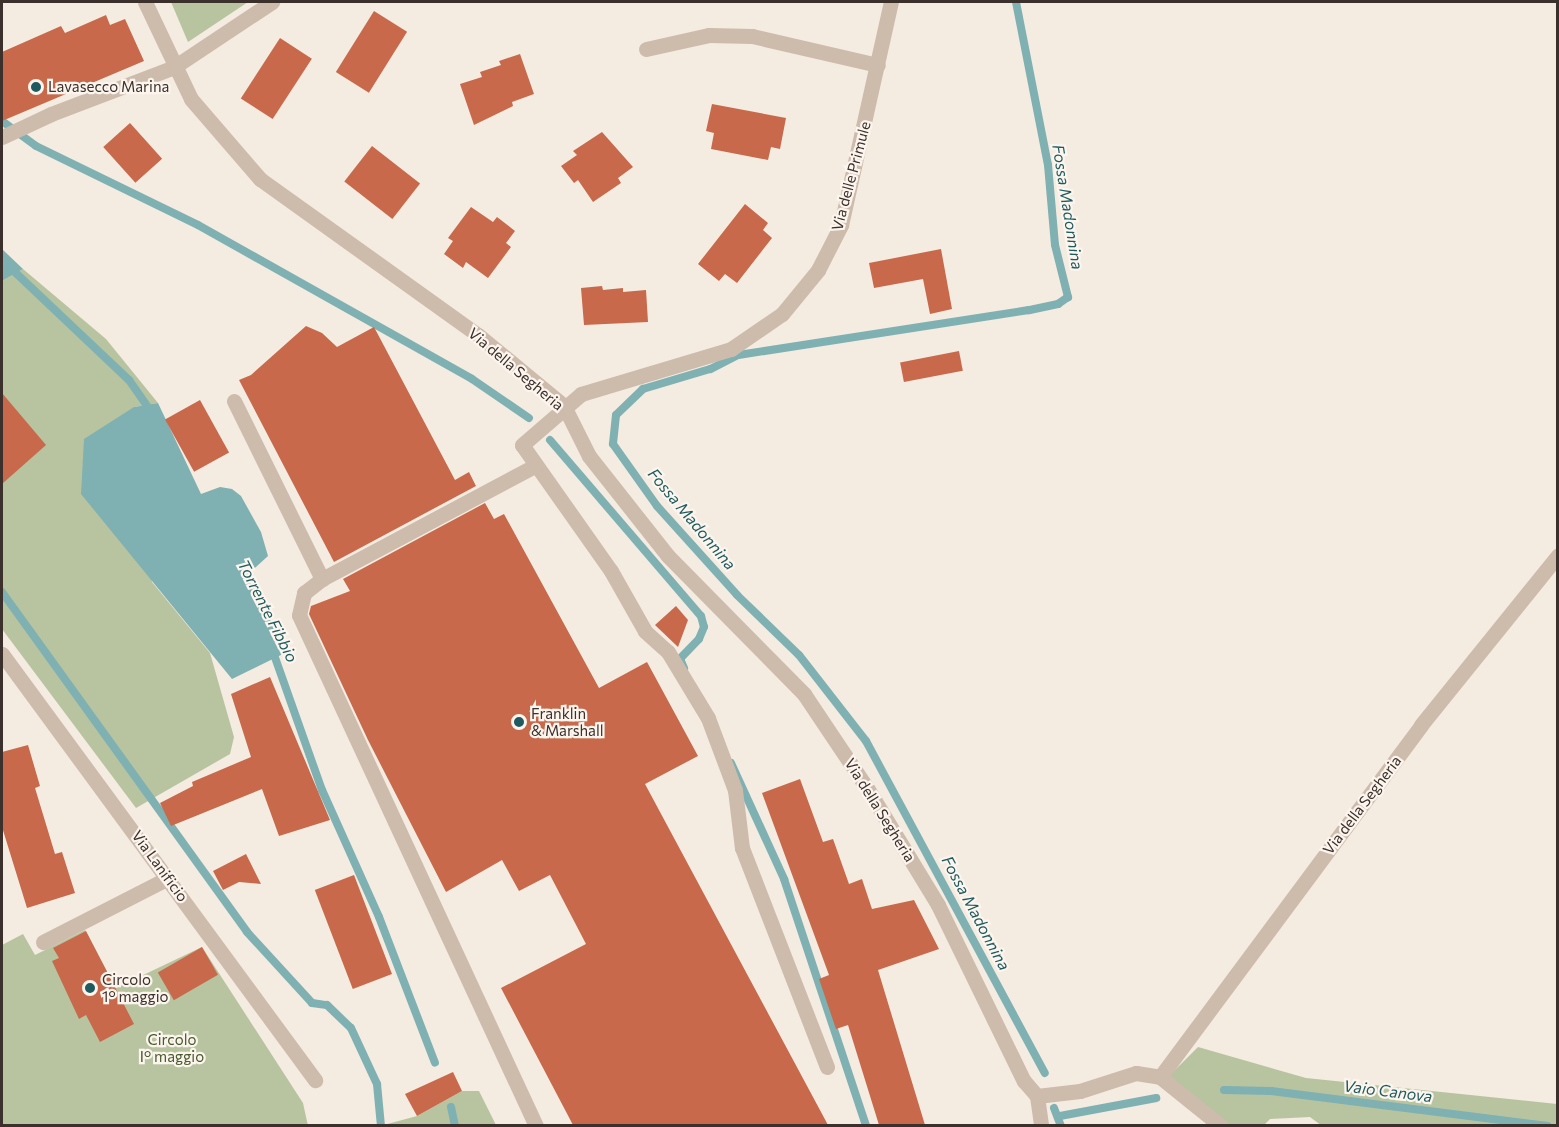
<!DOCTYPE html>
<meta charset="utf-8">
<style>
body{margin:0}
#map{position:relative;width:1559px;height:1127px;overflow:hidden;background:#f4ebe1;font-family:Commissioner,sans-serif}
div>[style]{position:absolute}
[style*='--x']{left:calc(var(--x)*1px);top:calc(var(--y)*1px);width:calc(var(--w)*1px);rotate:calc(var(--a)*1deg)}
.green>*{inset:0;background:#b8c4a0}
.water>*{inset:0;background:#7fb0b2}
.stream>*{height:8px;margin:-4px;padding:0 4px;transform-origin:4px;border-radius:4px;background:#7fb0b2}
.building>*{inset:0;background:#c8694b;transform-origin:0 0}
.minor>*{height:15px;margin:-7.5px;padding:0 7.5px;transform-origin:7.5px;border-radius:7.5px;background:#cdbbac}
.dots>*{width:16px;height:16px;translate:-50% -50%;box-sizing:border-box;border:3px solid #fbf5ee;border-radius:50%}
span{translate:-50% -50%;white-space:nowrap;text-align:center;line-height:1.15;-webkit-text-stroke:4.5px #fbf5ee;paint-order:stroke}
.poi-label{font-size:15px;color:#3b302b}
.left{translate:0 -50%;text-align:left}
.street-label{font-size:15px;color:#3b302b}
.park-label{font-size:15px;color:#4a5a2e}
.water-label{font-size:16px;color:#1f5a5e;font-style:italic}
.frame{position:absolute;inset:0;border:3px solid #3b302b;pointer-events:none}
</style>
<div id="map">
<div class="green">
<div style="clip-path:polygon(171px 2px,248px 2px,188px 42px)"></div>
<div style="clip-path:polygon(23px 269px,106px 339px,158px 403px,134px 407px,152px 582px,210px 653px,234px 737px,230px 754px,136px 808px,2px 629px,2px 281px)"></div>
<div style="clip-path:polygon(85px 930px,116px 988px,202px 947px,303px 1103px,308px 1126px,2px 1125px,2px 945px,23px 934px,35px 955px)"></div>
<div style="clip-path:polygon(1198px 1047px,1306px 1078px,1557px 1104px,1557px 1125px,1322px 1126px,1310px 1117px,1270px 1119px,1264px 1125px,1218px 1125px,1163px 1082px)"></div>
<div style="clip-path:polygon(462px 1091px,479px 1091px,496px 1125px,380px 1126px,417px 1116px)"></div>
</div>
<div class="water">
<div style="clip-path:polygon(2px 249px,23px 269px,2px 281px)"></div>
<div style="clip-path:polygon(158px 403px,201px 494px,220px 487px,232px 489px,241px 496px,261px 532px,268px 556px,247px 575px,287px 652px,232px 679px,81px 494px,84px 439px,134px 407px)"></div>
</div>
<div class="stream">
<div style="--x:1016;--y:2;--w:166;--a:78.9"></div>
<div style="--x:1048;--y:165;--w:80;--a:85"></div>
<div style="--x:1055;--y:245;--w:54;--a:76"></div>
<div style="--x:1068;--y:297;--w:12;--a:145"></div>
<div style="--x:1058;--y:304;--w:30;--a:168"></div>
<div style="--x:1029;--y:310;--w:294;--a:171.2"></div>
<div style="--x:738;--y:355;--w:31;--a:153"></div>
<div style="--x:710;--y:369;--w:70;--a:163.4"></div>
<div style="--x:643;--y:389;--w:37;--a:136"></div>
<div style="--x:616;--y:415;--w:29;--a:96"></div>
<div style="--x:613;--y:444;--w:76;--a:54.6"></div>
<div style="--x:657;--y:506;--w:120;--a:48"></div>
<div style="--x:737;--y:595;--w:86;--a:44.1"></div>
<div style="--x:799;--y:655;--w:109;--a:52.1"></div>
<div style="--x:866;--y:741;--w:377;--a:61.7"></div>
<div style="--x:2;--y:121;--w:42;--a:36.3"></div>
<div style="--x:36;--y:146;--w:180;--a:26"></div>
<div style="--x:198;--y:225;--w:314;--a:29.3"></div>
<div style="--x:472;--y:379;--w:69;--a:34.4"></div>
<div style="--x:2;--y:260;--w:175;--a:43.4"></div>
<div style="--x:129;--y:380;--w:40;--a:55.1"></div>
<div style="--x:550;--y:440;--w:232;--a:49.4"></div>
<div style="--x:701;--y:616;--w:11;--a:75"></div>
<div style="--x:704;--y:627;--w:13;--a:113"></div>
<div style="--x:699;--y:639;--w:28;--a:134"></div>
<div style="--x:680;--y:659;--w:10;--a:66"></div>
<div style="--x:2;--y:592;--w:419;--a:54.2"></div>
<div style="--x:247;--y:932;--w:96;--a:47.5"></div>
<div style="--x:312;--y:1003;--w:15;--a:8"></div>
<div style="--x:327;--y:1005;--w:33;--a:44"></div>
<div style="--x:351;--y:1028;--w:62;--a:65.1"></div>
<div style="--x:377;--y:1084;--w:42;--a:84.6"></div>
<div style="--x:272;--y:649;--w:150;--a:70.5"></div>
<div style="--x:322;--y:790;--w:139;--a:65.8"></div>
<div style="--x:379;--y:917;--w:156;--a:69"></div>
<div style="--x:731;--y:763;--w:128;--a:65.4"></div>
<div style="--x:784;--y:879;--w:260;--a:71.6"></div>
<div style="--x:1224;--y:1090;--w:47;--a:1.2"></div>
<div style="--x:1271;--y:1091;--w:279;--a:7.2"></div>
<div style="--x:451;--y:1107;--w:19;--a:78"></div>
<div style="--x:1054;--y:1108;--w:19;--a:69"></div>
<div style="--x:1060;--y:1116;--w:98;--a:-10.6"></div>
</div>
<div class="building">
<div style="left:374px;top:11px;width:39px;height:72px;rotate:32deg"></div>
<div style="clip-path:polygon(106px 15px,110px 25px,125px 19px,144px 61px,2px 121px,2px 52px,61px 26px,65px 33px)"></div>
<div style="left:280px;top:38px;width:38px;height:72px;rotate:33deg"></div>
<div style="clip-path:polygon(520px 54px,534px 94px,512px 102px,513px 106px,474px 125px,460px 84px,482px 77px,480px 72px,501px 65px,499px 61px)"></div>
<div style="clip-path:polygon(712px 104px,786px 118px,780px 149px,771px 147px,768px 160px,711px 149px,714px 133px,706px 131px)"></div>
<div style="left:130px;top:123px;width:48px;height:36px;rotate:48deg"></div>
<div style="clip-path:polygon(602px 132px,633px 167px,618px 178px,621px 183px,593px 202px,578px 180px,574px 183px,561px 166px,577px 155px,573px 151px)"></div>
<div style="left:372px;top:146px;width:61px;height:45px;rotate:38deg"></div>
<div style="clip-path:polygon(745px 204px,768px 223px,763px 230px,772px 238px,737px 283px,725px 274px,719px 281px,698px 264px)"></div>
<div style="clip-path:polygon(471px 207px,493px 222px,497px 217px,515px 231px,506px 243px,511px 247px,488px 278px,466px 262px,463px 268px,444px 254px,453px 241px,448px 238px)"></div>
<div style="clip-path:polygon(941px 249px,952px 309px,930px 314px,923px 279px,874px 288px,869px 263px)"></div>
<div style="clip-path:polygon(602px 286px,603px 290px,623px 288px,623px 292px,646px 290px,648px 322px,584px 325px,581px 288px)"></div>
<div style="clip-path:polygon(306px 326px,322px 333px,337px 347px,374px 327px,455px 480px,469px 472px,476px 486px,334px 562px,239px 380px,251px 375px)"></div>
<div style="left:959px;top:351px;width:20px;height:60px;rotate:79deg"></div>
<div style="clip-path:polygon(2px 393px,46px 445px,2px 484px)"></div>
<div style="left:200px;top:400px;width:60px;height:40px;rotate:61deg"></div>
<div style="clip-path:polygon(485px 503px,494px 519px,504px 514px,599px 688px,647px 662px,698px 756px,645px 784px,828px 1125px,573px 1125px,501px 988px,586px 944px,550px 875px,519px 891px,502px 860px,446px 892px,368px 740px,309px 614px,311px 606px,350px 591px,343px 579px)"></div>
<div style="clip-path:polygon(676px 606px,688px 620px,678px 647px,655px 625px)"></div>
<div style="clip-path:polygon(270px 677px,330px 820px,279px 836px,262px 789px,171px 826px,160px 803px,193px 786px,192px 782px,251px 757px,231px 694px)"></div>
<div style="clip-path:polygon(28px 745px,40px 786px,35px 788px,55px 854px,62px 852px,75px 893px,27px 908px,2px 827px,2px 752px)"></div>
<div style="clip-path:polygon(800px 779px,823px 842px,833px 839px,849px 884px,862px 879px,872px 909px,914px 900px,939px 949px,878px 970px,925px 1125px,879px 1125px,848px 1025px,836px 1029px,819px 979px,829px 975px,762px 793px)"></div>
<div style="clip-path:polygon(246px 854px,261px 884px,239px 882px,223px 890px,213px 871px)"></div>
<div style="left:354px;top:875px;width:106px;height:42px;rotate:69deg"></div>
<div style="clip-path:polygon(86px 931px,134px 1024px,100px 1042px,86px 1015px,79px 1019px,52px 961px,59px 958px,53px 948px)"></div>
<div style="left:202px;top:947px;width:32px;height:51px;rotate:60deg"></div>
<div style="clip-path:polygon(453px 1072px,462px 1091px,417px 1116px,405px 1094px)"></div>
</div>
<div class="minor">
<div style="--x:145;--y:2;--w:107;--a:64.6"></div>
<div style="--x:191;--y:99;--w:106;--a:49.2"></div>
<div style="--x:260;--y:179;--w:268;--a:35.6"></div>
<div style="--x:478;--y:335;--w:112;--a:39.5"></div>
<div style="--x:564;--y:406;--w:56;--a:63.4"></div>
<div style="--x:589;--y:456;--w:127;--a:51.7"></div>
<div style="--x:668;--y:556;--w:194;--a:45.4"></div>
<div style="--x:804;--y:694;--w:113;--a:56.2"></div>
<div style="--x:867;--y:788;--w:137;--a:58.7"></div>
<div style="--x:938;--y:905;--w:196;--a:64"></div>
<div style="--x:1024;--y:1081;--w:20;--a:49"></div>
<div style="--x:1037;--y:1096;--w:43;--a:-6.6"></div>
<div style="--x:1080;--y:1091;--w:59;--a:-17.8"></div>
<div style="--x:1136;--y:1073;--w:24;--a:9"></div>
<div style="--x:646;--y:49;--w:65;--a:-12.5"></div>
<div style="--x:709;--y:35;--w:43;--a:1.3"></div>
<div style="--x:752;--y:36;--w:129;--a:13"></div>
<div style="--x:2;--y:137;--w:54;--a:-25.1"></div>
<div style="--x:51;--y:114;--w:132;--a:-20.9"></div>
<div style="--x:174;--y:67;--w:118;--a:-33.6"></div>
<div style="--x:234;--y:401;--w:199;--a:63.7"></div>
<div style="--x:2;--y:654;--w:529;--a:53.69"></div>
<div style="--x:43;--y:942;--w:140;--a:-27.1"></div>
<div style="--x:827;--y:1067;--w:235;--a:-111.2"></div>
<div style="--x:742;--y:848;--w:58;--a:-96.9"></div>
<div style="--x:735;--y:790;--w:77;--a:-110.6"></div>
<div style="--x:708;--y:718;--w:77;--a:-121.2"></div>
<div style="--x:668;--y:652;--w:31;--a:-138"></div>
<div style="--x:645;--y:631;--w:69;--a:-119.5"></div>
<div style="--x:611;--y:571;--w:154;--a:-125.2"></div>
<div style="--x:522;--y:445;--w:78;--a:-40.8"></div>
<div style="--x:581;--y:394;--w:157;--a:-16.7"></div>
<div style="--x:731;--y:349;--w:62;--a:-34.5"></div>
<div style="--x:782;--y:314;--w:57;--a:-50.7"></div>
<div style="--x:818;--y:270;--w:51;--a:-62.9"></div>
<div style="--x:841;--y:225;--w:229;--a:-77.4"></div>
<div style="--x:1160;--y:1077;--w:438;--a:-53.4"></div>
<div style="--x:1421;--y:725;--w:218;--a:-51.1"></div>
<div style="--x:1160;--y:1077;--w:78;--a:38.8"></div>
<div style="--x:1037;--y:1096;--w:30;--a:82"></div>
<div style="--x:536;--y:1126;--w:563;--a:-114.88"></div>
<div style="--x:299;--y:615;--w:23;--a:-77"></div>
<div style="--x:304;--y:593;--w:23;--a:-38"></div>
<div style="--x:322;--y:579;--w:242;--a:-28"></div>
</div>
<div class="dots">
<div style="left:36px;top:87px;background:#1f5a5e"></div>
<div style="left:519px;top:722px;background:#1f5a5e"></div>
<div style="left:90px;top:988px;background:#1f5a5e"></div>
</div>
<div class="poi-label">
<span class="left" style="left:48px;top:87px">Lavasecco Marina</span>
<span class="left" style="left:531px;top:722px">Franklin<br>&amp; Marshall</span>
<span class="left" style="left:102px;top:988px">Circolo<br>1° maggio</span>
</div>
<div class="street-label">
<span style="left:851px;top:176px;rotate:-75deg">Via delle Primule</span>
<span style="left:516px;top:369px;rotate:40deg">Via della Segheria</span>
<span style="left:1362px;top:805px;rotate:-53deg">Via della Segheria</span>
<span style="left:880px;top:810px;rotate:58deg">Via della Segheria</span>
<span style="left:160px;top:866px;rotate:54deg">Via Lanificio</span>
</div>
<div class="park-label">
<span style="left:172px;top:1048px">Circolo<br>I° maggio</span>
</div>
<div class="water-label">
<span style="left:1068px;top:207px;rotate:81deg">Fossa Madonnina</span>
<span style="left:692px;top:519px;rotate:50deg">Fossa Madonnina</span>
<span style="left:268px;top:611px;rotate:63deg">Torrente Fibbio</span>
<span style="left:976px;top:913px;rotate:62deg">Fossa Madonnina</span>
<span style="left:1388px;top:1091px;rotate:7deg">Vaio Canova</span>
</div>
<div class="frame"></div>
</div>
